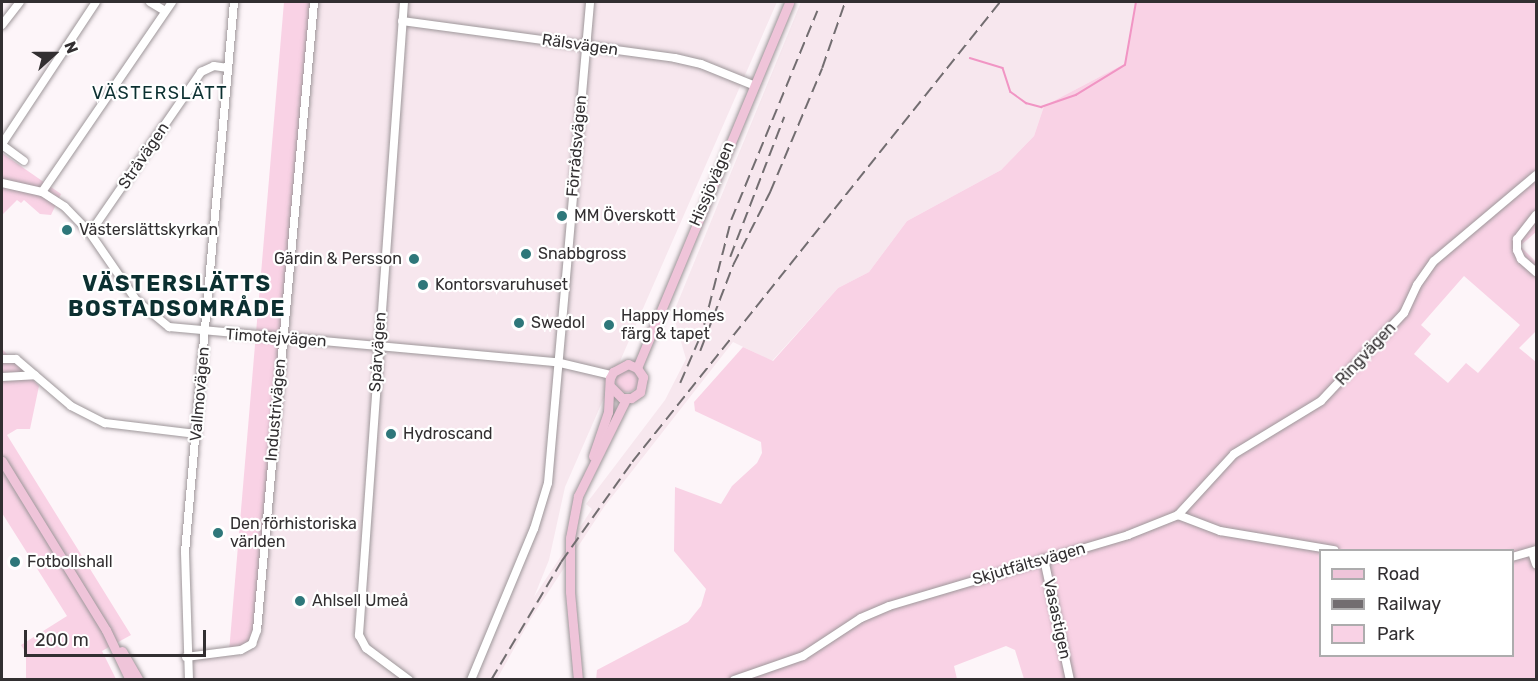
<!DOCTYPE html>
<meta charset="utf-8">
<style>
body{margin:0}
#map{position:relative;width:1538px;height:681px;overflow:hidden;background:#fdf5f9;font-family:Rubik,sans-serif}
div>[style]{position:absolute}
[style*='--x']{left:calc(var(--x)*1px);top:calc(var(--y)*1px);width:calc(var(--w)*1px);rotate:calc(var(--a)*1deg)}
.built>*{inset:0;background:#f7e7ee}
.green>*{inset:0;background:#f9d2e5}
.round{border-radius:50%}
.stream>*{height:1.5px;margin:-0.75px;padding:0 0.75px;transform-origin:0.75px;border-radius:0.75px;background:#f195c4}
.roads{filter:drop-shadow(0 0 2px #9e979a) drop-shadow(0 0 2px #9e979a)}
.minor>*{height:8px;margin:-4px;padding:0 4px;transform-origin:4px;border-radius:4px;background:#fff}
.major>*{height:9px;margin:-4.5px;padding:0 4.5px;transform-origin:4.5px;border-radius:4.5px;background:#efc4d9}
.rail>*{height:1.5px;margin-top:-0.75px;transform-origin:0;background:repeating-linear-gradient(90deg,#726d70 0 12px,transparent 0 18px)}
.dots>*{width:16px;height:16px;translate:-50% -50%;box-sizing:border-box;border:3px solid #fff;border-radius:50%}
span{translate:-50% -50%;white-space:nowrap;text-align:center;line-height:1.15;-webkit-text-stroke:4.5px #fff;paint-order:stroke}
.street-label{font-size:16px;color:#322f31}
.poi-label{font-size:16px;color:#322f31}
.left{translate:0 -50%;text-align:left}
.right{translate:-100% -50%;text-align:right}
.neighbourhood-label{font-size:18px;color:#0c3031;letter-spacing:1.5px}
.district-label{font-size:22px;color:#0c3031;font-weight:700;letter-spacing:1.5px}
.frame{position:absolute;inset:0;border:3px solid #322f31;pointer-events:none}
.legend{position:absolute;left:1319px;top:549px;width:195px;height:108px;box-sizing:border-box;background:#fff;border:2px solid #adacad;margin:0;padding:8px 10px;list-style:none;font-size:18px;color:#322f31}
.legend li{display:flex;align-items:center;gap:12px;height:30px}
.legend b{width:30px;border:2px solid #adacad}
.north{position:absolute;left:24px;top:24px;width:60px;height:60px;-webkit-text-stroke:4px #fff;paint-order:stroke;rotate:69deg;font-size:16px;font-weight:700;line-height:24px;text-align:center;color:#322f31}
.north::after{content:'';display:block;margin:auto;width:21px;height:27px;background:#322f31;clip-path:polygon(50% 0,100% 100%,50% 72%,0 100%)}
.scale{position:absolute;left:24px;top:630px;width:182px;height:27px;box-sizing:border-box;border:3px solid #322f31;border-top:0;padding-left:8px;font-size:18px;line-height:21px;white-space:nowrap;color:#322f31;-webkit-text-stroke:4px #fff;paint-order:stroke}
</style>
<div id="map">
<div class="built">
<div style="clip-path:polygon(310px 2px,777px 2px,565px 487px,549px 560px,534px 597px,592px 509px,586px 504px,665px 400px,686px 359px,673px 314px,801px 2px,1136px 2px,1124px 64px,1044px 106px,1034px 136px,1001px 170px,907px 221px,869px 272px,838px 288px,772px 361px,733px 342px,604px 507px,530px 620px,497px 679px,189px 679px,186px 657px,229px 652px)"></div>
</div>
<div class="green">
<div style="clip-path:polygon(284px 2px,314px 2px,257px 630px,252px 644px,229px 652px)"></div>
<div style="clip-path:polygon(evenodd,1136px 2px,1536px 2px,1536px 232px,1520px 246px,1536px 262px,1536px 331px,1519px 348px,1536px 362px,1536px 679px,1024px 679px,1015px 650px,1006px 646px,954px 666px,957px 679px,596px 680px,597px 670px,688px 622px,701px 606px,706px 589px,674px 551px,675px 487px,721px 504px,732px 486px,757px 463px,762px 453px,761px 442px,695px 411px,694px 402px,743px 347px,773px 361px,838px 288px,869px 272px,907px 221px,1001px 170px,1034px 136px,1044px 106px,1124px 64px,1136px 2px,1464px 276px,1520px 325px,1478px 373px,1466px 363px,1448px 383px,1414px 354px,1431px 334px,1421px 325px,1464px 276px,1136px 2px,1320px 550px,1512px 550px,1512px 656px,1320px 656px,1320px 550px)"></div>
<div style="clip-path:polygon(2px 153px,61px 194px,51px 215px,40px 214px,24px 200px,21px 203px,17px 200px,2px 215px)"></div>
<div style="clip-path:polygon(2px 349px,39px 386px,30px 429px,17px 429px,7px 435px,131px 635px,102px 651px,116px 679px,26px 679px,26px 653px,21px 645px,67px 616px,2px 513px)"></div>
<div class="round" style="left:616px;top:370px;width:22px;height:22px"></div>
</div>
<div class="stream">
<div style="--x:970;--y:58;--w:34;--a:17"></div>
<div style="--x:1003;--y:68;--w:25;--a:72"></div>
<div style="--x:1011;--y:92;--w:19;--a:36"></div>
<div style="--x:1026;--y:103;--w:16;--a:15"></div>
<div style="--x:1041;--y:107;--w:37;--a:-19"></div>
<div style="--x:1076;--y:95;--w:57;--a:-31.5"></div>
<div style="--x:1125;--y:65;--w:64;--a:-80.1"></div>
</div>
<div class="roads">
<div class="minor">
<div style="--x:150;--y:2;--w:17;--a:31"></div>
<div style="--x:404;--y:2;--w:635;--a:94.07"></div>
<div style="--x:359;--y:635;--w:15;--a:62"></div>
<div style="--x:366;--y:648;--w:54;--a:36.7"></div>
<div style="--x:402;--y:21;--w:275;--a:7.7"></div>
<div style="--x:675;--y:58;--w:27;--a:13"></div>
<div style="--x:701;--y:64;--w:56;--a:22"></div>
<div style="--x:2;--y:25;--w:29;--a:-52"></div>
<div style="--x:2;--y:144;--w:170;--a:-56.5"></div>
<div style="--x:2;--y:145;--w:27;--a:36"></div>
<div style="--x:2;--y:183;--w:41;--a:12.7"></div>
<div style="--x:42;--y:192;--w:27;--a:33"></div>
<div style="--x:65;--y:207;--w:36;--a:46"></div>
<div style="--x:90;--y:233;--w:81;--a:55.5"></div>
<div style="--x:136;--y:300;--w:43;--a:39.3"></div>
<div style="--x:169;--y:327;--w:389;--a:5.2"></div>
<div style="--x:556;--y:362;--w:57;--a:13.3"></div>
<div style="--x:42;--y:192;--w:230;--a:-55.6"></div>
<div style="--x:1536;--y:215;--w:31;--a:128"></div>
<div style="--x:1517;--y:239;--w:11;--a:90"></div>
<div style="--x:1517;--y:250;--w:10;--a:66"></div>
<div style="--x:1521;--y:259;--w:20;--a:41"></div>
<div style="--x:90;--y:233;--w:196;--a:-55.4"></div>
<div style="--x:201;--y:72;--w:14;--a:-25"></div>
<div style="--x:214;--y:66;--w:14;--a:8"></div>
<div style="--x:2;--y:359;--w:14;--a:0"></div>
<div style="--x:16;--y:359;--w:72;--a:40.5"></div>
<div style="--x:71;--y:406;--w:38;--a:27"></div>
<div style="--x:105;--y:423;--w:92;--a:6.9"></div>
<div style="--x:2;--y:377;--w:33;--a:-3"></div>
<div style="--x:1178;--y:515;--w:83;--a:-47.4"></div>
<div style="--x:1234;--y:454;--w:102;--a:-31.3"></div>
<div style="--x:1321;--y:401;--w:121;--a:-46.7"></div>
<div style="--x:1404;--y:313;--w:31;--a:-65"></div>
<div style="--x:1417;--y:285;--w:29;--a:-55"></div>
<div style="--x:1434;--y:261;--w:133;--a:-40.1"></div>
<div style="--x:1532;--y:552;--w:13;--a:72"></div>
<div style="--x:1512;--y:557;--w:25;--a:-16"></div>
<div style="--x:1044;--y:559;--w:124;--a:77.9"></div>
<div style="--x:186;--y:657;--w:55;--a:-7.3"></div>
<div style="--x:241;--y:650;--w:13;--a:-29"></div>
<div style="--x:252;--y:644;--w:15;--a:-70"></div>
<div style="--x:257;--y:630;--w:631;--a:-84.81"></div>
<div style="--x:189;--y:680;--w:128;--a:-91.8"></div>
<div style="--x:185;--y:552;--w:552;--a:-84.91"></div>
<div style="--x:471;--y:680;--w:164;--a:-67.4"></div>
<div style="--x:534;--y:529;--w:48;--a:-73.1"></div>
<div style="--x:548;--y:483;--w:483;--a:-85"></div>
<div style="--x:734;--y:680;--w:73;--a:-19.2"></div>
<div style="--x:803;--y:656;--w:69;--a:-33.2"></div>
<div style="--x:861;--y:618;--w:30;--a:-23"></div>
<div style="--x:889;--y:606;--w:249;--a:-16.5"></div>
<div style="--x:1128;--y:535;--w:54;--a:-21.8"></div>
<div style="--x:1178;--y:515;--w:45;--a:20.9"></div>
<div style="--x:1220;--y:531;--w:116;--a:9.5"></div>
</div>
<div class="major">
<div style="--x:637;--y:368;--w:396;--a:-67.4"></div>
<div style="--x:593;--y:456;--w:46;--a:-71.2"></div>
<div style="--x:608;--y:412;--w:34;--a:-87"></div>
<div style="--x:610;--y:378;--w:7;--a:-63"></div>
<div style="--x:613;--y:372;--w:17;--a:-28"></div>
<div style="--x:628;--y:364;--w:10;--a:24"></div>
<div style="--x:637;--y:368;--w:11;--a:56"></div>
<div style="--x:643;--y:377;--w:15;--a:101"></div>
<div style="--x:640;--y:392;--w:11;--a:146"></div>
<div style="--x:631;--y:398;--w:9;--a:180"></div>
<div style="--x:622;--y:398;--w:17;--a:-135"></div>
<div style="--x:2;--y:461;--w:198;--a:58.4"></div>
<div style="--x:106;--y:630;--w:55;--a:64.4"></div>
<div style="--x:122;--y:651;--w:34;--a:60"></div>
<div style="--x:578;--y:680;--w:88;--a:-95.2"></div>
<div style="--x:570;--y:592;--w:54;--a:-90"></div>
<div style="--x:570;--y:538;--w:43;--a:-79.2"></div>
<div style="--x:578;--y:496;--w:108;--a:-63.7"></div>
</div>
</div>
<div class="rail">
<div style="--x:730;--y:257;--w:150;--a:-68.9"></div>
<div style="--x:704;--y:325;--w:108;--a:-75.6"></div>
<div style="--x:731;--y:220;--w:226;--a:-67.6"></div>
<div style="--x:700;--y:351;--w:92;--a:-69"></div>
<div style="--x:733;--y:265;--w:82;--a:-63.1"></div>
<div style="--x:770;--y:192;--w:134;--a:-67.2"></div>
<div style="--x:822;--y:68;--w:70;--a:-70.8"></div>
<div style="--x:680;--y:383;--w:48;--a:-66.6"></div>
<div style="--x:491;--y:680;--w:137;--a:-59.3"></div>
<div style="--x:561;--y:562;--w:123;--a:-54.6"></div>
<div style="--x:632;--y:462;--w:589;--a:-51.34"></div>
</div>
<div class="dots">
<div style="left:562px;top:216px;background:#2e777a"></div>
<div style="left:67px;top:230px;background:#2e777a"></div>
<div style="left:526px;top:254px;background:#2e777a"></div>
<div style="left:414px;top:259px;background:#2e777a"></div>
<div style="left:423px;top:285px;background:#2e777a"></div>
<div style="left:519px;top:323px;background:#2e777a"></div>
<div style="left:609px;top:325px;background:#2e777a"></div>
<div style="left:391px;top:434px;background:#2e777a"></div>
<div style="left:218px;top:533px;background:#2e777a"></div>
<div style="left:15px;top:562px;background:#2e777a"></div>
<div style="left:300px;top:601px;background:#2e777a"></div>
</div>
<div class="street-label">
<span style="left:580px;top:45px;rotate:8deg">Rälsvägen</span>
<span style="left:577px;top:146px;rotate:-85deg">Förrådsvägen</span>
<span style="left:144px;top:156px;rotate:-56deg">Stråvägen</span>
<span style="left:712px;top:184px;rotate:-67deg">Hissjövägen</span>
<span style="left:276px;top:338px;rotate:4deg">Timotejvägen</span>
<span style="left:378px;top:352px;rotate:-86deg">Spårvägen</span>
<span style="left:1366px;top:354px;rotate:-47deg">Ringvägen</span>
<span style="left:200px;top:394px;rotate:-85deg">Vallmovägen</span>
<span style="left:276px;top:410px;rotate:-85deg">Industrivägen</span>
<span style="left:1029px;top:564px;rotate:-16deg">Skjutfältsvägen</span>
<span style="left:1057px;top:619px;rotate:78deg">Vasastigen</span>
</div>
<div class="poi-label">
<span class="left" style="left:574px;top:216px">MM Överskott</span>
<span class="left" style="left:79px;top:230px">Västerslättskyrkan</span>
<span class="left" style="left:538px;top:254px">Snabbgross</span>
<span class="right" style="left:402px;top:259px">Gärdin &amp; Persson</span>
<span class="left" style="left:435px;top:285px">Kontorsvaruhuset</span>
<span class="left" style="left:621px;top:325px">Happy Homes<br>färg &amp; tapet</span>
<span class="left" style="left:531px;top:323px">Swedol</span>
<span class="left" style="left:403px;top:434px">Hydroscand</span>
<span class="left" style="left:230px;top:533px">Den förhistoriska<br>världen</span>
<span class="left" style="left:27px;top:562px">Fotbollshall</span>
<span class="left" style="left:312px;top:601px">Ahlsell Umeå</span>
</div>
<div class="neighbourhood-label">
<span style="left:160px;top:93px">VÄSTERSLÄTT</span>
</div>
<div class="district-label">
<span style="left:177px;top:296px">VÄSTERSLÄTTS<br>BOSTADSOMRÅDE</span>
</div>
<div class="frame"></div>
<ul class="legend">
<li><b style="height:8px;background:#efc4d9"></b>Road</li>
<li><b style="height:8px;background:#726d70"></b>Railway</li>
<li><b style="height:16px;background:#f9d2e5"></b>Park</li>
</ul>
<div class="north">N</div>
<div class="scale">200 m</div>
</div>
